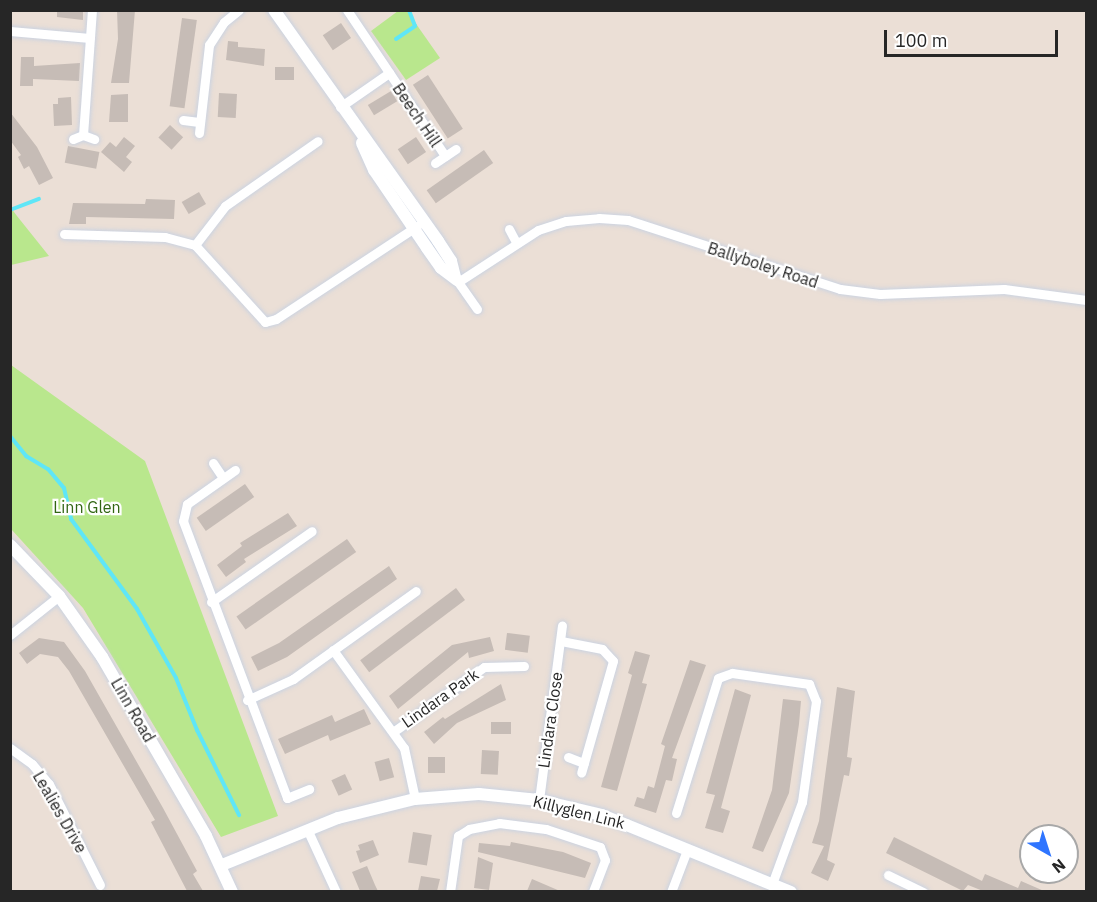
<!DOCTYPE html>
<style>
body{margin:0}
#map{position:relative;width:1097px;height:902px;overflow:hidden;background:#ebdfd6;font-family:"IBM Plex Sans",sans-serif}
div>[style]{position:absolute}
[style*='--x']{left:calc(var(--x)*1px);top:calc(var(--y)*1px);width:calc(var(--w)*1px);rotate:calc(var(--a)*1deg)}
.green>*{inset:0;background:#b9e78d}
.stream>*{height:4px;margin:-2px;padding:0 2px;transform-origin:2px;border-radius:2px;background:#5fe6f7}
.building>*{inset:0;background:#c6bcb6;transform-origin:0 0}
.roads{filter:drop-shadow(0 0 2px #cbd3e1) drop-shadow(0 0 2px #cbd3e1)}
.minor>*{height:9px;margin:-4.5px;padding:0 4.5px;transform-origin:4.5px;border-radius:4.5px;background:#fff}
.tertiary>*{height:12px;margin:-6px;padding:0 6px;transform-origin:6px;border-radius:6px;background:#fff}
span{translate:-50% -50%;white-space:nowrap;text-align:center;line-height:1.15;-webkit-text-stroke:4.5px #fff;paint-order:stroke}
.street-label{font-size:16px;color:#262626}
.park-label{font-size:16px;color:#316613}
.frame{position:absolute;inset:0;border:12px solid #262626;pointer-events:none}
.north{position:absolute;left:1019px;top:824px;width:60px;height:60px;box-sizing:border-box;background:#fff;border:2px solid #a8a8a8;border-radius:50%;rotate:141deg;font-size:16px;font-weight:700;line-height:24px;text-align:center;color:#262626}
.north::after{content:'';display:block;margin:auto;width:21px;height:27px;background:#2f75ff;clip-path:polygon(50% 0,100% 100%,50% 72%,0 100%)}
.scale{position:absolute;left:884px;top:30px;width:174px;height:27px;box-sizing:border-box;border:3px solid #262626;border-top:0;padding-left:8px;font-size:18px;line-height:21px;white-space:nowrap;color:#262626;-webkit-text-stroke:4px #fff;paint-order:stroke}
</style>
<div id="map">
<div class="green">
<div style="clip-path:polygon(398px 11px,407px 11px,440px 58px,406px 80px,371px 31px)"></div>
<div style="clip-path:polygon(11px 208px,17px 216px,49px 256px,11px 265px)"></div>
<div style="clip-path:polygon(11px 365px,145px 461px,278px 816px,221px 837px,83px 608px,11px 529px)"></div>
</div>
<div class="stream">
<div style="--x:396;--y:39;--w:23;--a:-34"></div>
<div style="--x:415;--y:26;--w:17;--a:-111"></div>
<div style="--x:10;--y:210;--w:31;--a:-21"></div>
<div style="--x:10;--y:436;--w:26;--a:51"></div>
<div style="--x:26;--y:456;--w:26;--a:31"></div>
<div style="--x:48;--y:469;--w:25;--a:50"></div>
<div style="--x:64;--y:488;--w:32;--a:77"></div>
<div style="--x:71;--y:519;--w:112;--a:53.7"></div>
<div style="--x:137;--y:609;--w:79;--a:60.5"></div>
<div style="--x:176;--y:678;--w:56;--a:68"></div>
<div style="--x:197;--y:730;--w:95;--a:63.7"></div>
</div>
<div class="building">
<div style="clip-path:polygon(57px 10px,83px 10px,83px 20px,57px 17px)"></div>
<div style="clip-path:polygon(117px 10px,135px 10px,129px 83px,111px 83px,118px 39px)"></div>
<div style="left:182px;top:18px;width:15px;height:89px;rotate:8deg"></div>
<div style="left:341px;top:23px;width:18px;height:22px;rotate:56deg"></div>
<div style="clip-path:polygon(228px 41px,238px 42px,238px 47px,265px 49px,264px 66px,226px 60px)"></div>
<div style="clip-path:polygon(21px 57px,34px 57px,34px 66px,80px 63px,79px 81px,33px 79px,33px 86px,20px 86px)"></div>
<div style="left:275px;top:67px;width:19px;height:13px"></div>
<div style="left:428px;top:75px;width:64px;height:18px;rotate:57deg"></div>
<div style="left:391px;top:91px;width:12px;height:27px;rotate:59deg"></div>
<div style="left:219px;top:93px;width:18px;height:24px;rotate:3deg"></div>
<div style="clip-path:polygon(128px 94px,128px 122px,109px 122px,111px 95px)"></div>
<div style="clip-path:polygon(71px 97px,72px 125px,54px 126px,53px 104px,58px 104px,58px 98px)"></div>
<div style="clip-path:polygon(10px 112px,37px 147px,53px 178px,39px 185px,29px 166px,24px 169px,18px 157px,21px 155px,10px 140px)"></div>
<div style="left:170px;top:125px;width:18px;height:17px;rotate:43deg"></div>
<div style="clip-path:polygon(124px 137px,135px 146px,126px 157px,132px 162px,124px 172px,101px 152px,110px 142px,116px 147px)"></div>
<div style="left:416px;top:137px;width:18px;height:22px;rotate:56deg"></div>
<div style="left:68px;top:146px;width:32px;height:17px;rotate:11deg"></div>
<div style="left:484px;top:150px;width:16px;height:70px;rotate:55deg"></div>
<div style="left:199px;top:192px;width:14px;height:20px;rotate:60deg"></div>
<div style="clip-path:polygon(146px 199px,175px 200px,174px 219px,86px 217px,86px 224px,69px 224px,73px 203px,145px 204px)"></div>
<div style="left:245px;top:484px;width:16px;height:59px;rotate:55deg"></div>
<div style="clip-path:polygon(288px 513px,297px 526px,244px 559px,246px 562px,226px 577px,217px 565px,242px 546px,240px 543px)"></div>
<div style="left:347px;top:539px;width:16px;height:135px;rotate:55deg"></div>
<div style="clip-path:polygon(389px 566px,397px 579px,287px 657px,258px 671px,251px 657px,279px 643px)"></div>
<div style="left:456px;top:588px;width:15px;height:120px;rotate:53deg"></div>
<div style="left:507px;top:633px;width:23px;height:17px;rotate:7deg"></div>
<div style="clip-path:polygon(490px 637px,494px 651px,469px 658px,468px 652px,398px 709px,389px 696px,452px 645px)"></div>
<div style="clip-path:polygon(39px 638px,64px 642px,85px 671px,163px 808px,197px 871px,193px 874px,203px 891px,187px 891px,151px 822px,155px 820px,69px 671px,58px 657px,40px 654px,27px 664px,19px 653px)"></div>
<div style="clip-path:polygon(635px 651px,650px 655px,642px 683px,647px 684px,617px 791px,601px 787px,632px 675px,628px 673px)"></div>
<div style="clip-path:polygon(690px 660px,706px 665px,672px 758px,677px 759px,672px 781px,666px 780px,656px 813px,634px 806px,637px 797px,644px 799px,648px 786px,654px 788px,665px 746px,661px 744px)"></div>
<div style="clip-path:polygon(501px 684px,506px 700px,457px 723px,434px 744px,424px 732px,443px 717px,445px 719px)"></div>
<div style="clip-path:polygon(837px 687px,855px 691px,847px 757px,852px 758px,849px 776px,844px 775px,827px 860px,835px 864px,828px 881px,811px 873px,824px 846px,812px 843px,819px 821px)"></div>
<div style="clip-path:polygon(735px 689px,751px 695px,721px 808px,730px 811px,723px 833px,705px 828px,715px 795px,706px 793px)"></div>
<div style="clip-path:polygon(783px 699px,801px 701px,799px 724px,789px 793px,763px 852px,752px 848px,772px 790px)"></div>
<div style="clip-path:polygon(364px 709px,371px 724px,330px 741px,328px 735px,285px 754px,278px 739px,332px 715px,335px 722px)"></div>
<div style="left:491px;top:722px;width:20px;height:12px"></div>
<div style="left:482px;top:750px;width:17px;height:24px;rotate:3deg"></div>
<div style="left:428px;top:757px;width:17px;height:16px"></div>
<div style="left:389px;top:758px;width:20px;height:15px;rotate:75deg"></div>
<div style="left:345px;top:774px;width:17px;height:15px;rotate:65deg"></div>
<div style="left:413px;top:832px;width:19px;height:31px;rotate:9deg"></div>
<div style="clip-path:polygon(894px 837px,982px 881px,985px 874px,1018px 888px,1021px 881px,1044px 891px,983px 891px,968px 885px,963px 891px,886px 853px)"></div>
<div style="clip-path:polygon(373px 840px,379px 855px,360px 863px,356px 851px,360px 850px,358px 845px)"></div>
<div style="clip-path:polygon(511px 842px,563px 852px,591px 863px,585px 878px,478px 852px,479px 843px,510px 846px)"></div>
<div style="clip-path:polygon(478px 857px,493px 863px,489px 890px,474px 888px)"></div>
<div style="clip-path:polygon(367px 866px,375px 885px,378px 891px,360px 891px,352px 872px)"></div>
<div style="clip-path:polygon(421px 876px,440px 879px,437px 891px,418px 891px)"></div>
<div style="clip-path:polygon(532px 879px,560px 891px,527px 891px)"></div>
</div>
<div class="roads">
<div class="minor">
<div style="--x:347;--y:10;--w:176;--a:56.1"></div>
<div style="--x:10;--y:31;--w:80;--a:5"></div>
<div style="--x:340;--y:107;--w:60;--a:-34.8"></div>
<div style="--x:183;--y:120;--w:16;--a:7"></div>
<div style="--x:199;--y:133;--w:89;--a:-83.5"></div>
<div style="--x:209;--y:45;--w:27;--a:-57"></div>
<div style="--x:224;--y:22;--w:19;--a:-39"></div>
<div style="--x:83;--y:135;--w:125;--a:-85.9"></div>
<div style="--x:73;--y:139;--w:11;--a:-22"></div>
<div style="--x:83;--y:135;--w:12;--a:20"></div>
<div style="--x:435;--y:163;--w:25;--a:-34"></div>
<div style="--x:509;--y:229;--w:15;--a:62"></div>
<div style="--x:64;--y:234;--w:101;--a:1.7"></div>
<div style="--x:165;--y:237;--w:31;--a:15"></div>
<div style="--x:195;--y:245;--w:104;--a:47.7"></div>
<div style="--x:265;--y:322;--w:11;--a:-15"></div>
<div style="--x:276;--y:319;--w:169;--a:-33.4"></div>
<div style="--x:195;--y:245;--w:49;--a:-52.4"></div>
<div style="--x:225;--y:206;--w:113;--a:-35"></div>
<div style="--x:477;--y:309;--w:33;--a:-125"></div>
<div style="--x:458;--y:282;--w:95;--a:-33"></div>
<div style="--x:538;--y:230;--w:29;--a:-18"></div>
<div style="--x:566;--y:221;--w:33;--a:-5"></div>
<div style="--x:599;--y:218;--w:29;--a:4"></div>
<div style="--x:628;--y:220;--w:223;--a:18"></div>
<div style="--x:840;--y:289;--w:40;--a:7.1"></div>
<div style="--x:880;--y:294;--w:124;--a:-2.3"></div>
<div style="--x:1004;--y:289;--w:83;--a:7.6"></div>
<div style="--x:213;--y:463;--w:18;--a:56"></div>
<div style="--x:235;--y:470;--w:59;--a:144.7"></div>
<div style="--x:187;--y:504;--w:17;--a:103"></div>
<div style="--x:183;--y:521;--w:296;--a:69.4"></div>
<div style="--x:287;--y:798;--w:24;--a:-22"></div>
<div style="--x:211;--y:602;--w:123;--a:-35.1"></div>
<div style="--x:10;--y:635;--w:63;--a:-38.5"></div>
<div style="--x:561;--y:641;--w:42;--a:11"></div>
<div style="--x:602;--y:649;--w:16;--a:47"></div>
<div style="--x:613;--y:661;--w:116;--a:105.9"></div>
<div style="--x:333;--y:650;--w:121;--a:54.1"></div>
<div style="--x:404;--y:748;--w:52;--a:77.8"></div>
<div style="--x:247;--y:700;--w:51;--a:-24.5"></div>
<div style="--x:293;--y:679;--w:151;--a:-35.6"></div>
<div style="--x:393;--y:732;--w:112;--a:-35.5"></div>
<div style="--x:484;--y:667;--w:40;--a:-1.4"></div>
<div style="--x:10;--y:748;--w:27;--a:36"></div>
<div style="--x:32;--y:764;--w:26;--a:50"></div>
<div style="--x:49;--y:784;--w:113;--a:63.2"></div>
<div style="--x:568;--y:757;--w:17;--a:21"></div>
<div style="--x:539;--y:800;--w:176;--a:-82.5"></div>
<div style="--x:676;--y:813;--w:141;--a:-72.7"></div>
<div style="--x:718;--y:678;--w:15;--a:-20"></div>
<div style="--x:732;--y:673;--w:78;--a:8.1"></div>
<div style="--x:809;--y:684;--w:18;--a:68"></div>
<div style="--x:816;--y:701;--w:102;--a:97.9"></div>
<div style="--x:802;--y:802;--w:87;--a:110.1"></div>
<div style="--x:307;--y:829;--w:69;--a:65.3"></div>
<div style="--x:888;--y:875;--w:39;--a:26"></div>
<div style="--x:450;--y:892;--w:57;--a:-81.9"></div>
<div style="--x:458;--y:836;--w:13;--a:-32"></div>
<div style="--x:469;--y:829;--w:31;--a:-11"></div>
<div style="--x:499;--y:823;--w:47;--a:7.3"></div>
<div style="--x:546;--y:829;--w:57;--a:18.4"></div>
<div style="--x:600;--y:847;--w:14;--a:69"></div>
<div style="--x:605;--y:860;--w:34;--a:111"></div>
<div style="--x:671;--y:892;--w:45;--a:-69.1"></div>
</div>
<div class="tertiary">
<div style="--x:274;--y:10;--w:283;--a:54.6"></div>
<div style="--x:438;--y:241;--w:24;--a:57"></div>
<div style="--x:451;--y:261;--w:16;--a:76"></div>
<div style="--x:362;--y:143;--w:30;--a:66"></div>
<div style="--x:374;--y:170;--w:94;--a:55.8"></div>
<div style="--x:427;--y:248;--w:24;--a:55"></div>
<div style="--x:441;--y:268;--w:20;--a:37"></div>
<div style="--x:10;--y:545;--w:71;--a:46.1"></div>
<div style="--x:59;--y:596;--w:75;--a:54.8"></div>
<div style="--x:102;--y:657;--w:207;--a:59.8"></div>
<div style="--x:206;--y:836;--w:62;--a:65.1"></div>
<div style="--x:222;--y:865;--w:125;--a:-22.1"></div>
<div style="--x:338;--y:818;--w:79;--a:-13.9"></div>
<div style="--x:415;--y:799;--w:64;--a:-4.5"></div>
<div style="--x:479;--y:794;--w:60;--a:5.7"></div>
<div style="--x:539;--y:800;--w:65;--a:13.4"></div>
<div style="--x:602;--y:815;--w:204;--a:22.2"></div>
</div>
</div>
<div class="street-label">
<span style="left:417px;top:115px;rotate:56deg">Beech Hill</span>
<span style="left:763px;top:265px;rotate:18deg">Ballyboley Road</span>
<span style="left:440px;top:698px;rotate:-35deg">Lindara Park</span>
<span style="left:133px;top:710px;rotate:60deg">Linn Road</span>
<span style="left:550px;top:720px;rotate:-82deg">Lindara Close</span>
<span style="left:60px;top:812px;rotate:60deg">Lealies Drive</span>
<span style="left:579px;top:812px;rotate:14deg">Killyglen Link</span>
</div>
<div class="park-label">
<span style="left:87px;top:507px">Linn Glen</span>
</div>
<div class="frame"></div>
<div class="north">N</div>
<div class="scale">100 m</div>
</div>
